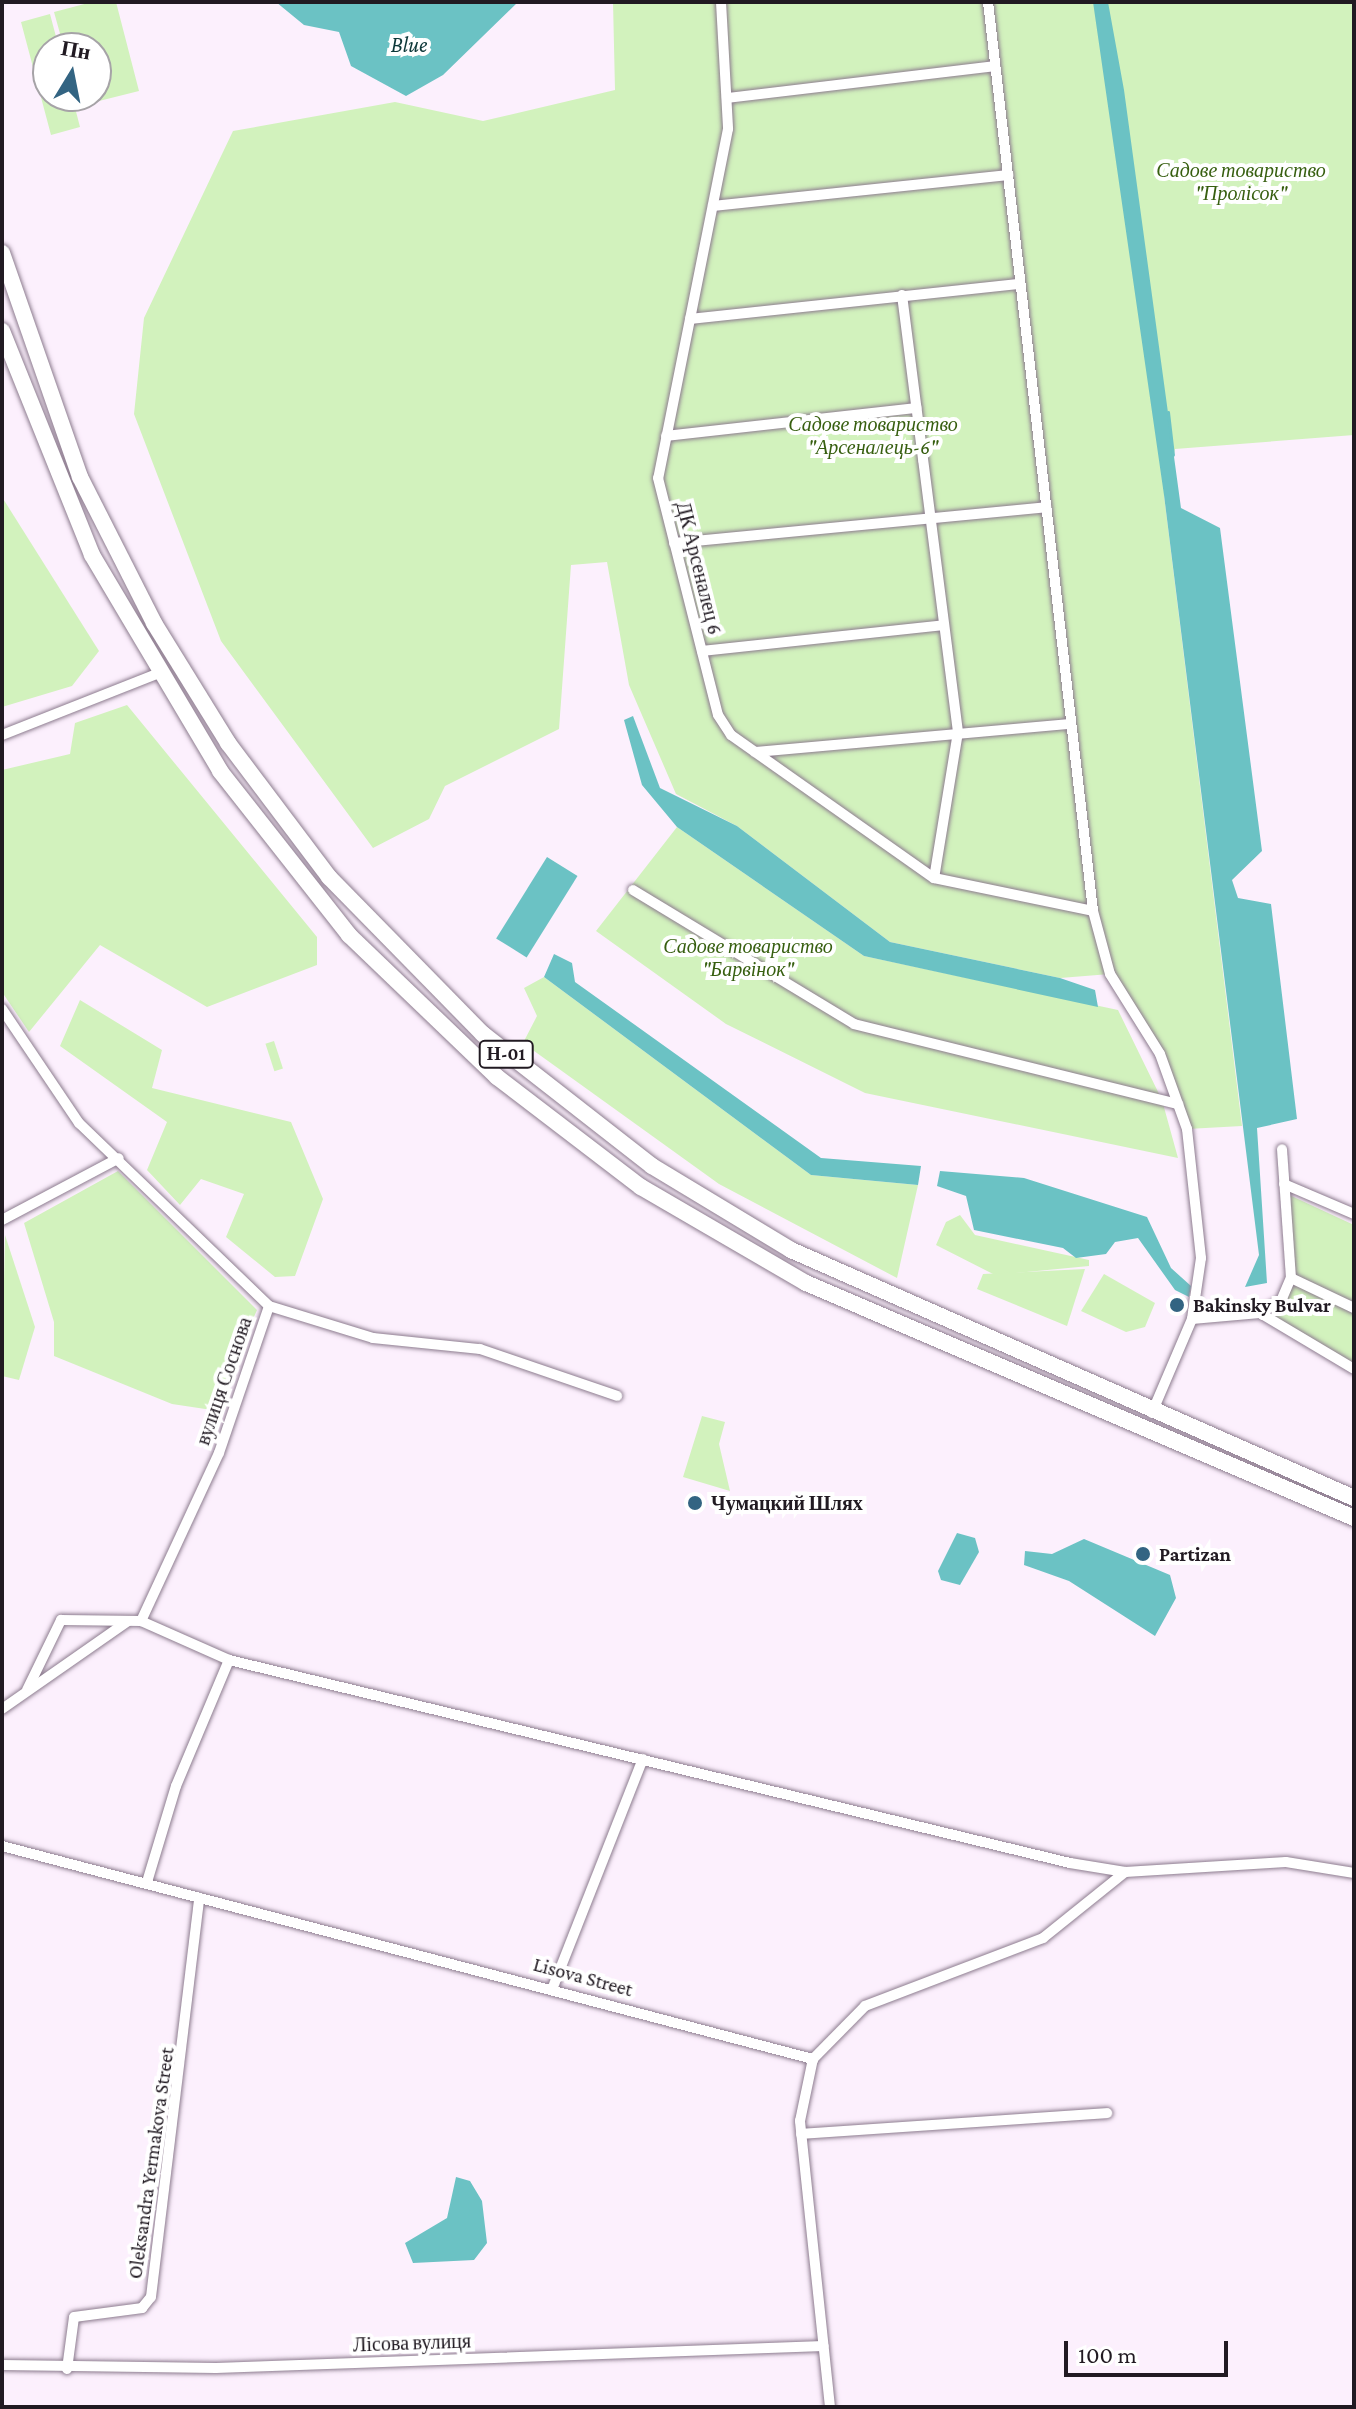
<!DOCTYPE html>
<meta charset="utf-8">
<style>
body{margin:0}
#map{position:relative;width:1356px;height:2409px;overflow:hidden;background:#fcf0fd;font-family:"Crimson Pro",serif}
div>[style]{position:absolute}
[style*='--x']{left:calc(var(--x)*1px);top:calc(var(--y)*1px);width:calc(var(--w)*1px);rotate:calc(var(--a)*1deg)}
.green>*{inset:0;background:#d2f2bd;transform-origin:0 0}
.water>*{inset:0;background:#6bc2c4;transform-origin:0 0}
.stream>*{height:3px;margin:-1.5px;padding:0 1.5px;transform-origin:1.5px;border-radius:1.5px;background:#6bc2c4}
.roads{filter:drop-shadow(0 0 2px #8d7c8f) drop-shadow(0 0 2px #8d7c8f)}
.minor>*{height:10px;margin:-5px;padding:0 5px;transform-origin:5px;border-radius:5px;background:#fff}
.primary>*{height:16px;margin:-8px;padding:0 8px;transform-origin:8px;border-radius:8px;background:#fff}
.dots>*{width:22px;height:22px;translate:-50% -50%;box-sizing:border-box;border:4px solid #fff;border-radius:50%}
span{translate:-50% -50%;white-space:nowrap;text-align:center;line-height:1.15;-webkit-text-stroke:8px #fff;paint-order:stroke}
.shield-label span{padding:2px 6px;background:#fff;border:2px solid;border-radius:6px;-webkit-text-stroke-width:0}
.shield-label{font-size:18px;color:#211a22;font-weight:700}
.park-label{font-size:20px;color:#375f10;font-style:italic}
.street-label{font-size:20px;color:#211a22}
.poi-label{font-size:20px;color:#211a22;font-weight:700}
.left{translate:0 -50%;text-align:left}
.water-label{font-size:22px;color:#0d3839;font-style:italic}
.frame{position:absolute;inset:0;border:4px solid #211a22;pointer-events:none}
.north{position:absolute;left:32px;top:32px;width:80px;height:80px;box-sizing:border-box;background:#fff;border:2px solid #a6a3a7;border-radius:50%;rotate:10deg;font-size:22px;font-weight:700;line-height:32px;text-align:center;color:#211a22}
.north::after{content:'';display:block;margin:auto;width:28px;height:36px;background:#336482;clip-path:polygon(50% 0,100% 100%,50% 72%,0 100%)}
.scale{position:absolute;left:1064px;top:2341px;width:164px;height:36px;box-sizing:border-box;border:4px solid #211a22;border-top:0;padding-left:10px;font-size:24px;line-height:28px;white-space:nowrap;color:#211a22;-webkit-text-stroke:6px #fff;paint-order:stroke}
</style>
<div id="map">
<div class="green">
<div style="clip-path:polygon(92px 2px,116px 2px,139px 91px,79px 106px,76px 96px,96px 96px,96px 48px,64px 48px,54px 12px)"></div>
<div style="clip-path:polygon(613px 2px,1354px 2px,1354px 435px,1175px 449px,1164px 495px,1242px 1126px,1187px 1129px,1160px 1054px,1110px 974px,1060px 978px,890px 942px,737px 826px,676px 794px,629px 685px,607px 562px,571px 565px,559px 729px,445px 786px,429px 819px,373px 848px,221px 641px,134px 414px,144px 318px,233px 131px,395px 102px,483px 121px,615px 90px)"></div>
<div style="clip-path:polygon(50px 14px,59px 48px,48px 48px,48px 96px,72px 96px,80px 127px,51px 135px,21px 22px)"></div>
<div style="clip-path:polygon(2px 497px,99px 651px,72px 686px,2px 707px)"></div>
<div style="clip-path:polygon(127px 705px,317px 937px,317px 965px,207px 1007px,100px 945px,29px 1032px,2px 992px,2px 770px,70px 754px,75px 723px)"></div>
<div style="clip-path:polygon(677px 827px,864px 956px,1118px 1010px,1162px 1100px,1178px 1158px,865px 1093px,726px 1024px,596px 931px)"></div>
<div style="clip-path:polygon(544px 977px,811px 1175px,918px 1185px,897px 1278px,719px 1184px,523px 1043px,537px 1016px,524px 988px)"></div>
<div style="clip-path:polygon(80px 1000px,162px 1050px,152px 1088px,291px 1122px,323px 1199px,295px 1276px,275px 1277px,226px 1237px,244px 1194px,201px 1179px,180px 1205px,147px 1170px,167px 1122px,60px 1046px)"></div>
<div style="left:274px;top:1041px;width:29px;height:9px;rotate:72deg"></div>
<div style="clip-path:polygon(118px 1171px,257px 1310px,212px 1410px,172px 1404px,54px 1356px,54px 1322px,24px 1223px)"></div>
<div style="clip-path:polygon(1285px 1193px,1354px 1225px,1354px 1373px,1270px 1318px,1291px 1278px)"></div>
<div style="clip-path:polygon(960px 1215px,975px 1235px,1089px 1260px,1089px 1266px,995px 1275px,936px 1245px,946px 1222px)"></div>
<div style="clip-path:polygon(5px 1235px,35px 1327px,19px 1380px,2px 1376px)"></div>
<div style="clip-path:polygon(1085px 1269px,1067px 1326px,977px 1289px,983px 1274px)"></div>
<div style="clip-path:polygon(1104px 1274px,1155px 1303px,1145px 1327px,1126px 1332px,1081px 1311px)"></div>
<div style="clip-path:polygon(702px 1416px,725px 1422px,719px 1444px,730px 1491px,683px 1477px)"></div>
</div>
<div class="water">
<div style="clip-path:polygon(276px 2px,518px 2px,443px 75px,406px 96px,351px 66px,339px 32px,304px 25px)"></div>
<div style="clip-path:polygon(1093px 2px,1108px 2px,1124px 90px,1181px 508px,1220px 528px,1262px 851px,1232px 880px,1238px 898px,1271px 904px,1297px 1119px,1257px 1128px,1267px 1283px,1245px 1287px,1259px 1255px,1164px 495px)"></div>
<div style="clip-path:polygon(633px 716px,660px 788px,737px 826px,890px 942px,1060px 978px,1095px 990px,1098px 1007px,864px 956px,677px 827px,642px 785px,624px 720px)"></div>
<div style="left:547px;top:857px;width:36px;height:96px;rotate:32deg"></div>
<div style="clip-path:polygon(554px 954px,572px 963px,575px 982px,821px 1158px,921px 1166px,918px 1185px,811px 1175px,544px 977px)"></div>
<div style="clip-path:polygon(940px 1171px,1024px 1178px,1147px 1217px,1171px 1268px,1191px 1286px,1189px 1297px,1175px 1290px,1138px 1238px,1115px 1242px,1106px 1254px,1076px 1258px,1063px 1248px,974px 1230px,966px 1196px,937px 1186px)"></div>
<div style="clip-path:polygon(957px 1533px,975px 1538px,979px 1552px,960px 1585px,941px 1580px,938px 1571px)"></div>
<div style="clip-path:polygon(1084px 1539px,1170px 1575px,1176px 1598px,1155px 1636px,1069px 1581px,1024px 1565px,1025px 1551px,1052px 1554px)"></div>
<div style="clip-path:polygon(456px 2177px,470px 2181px,482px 2201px,487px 2243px,474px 2260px,413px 2263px,405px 2243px,447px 2218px)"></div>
</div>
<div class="stream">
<div style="--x:1168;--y:412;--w:43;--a:83.4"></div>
</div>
<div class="roads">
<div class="minor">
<div style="--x:721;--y:2;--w:127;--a:86.8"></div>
<div style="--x:728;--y:129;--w:356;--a:101.3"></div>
<div style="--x:658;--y:478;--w:244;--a:75.8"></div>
<div style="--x:718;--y:715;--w:24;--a:57"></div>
<div style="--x:731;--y:735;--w:248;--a:35.2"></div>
<div style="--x:934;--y:878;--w:162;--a:11.7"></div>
<div style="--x:988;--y:2;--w:915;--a:83.41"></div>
<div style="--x:1093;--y:911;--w:65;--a:74.9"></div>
<div style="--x:1110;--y:974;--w:94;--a:58"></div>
<div style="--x:1160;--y:1054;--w:80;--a:70.2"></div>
<div style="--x:1187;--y:1129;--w:130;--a:83.8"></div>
<div style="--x:1201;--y:1258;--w:62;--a:98.4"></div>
<div style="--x:1192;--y:1319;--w:102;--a:113.1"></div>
<div style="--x:727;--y:98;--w:270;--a:-6.8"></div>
<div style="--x:713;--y:206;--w:297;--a:-6"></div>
<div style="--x:902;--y:295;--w:441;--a:82.7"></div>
<div style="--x:958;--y:732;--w:148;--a:99.3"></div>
<div style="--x:690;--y:319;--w:332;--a:-6.1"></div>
<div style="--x:666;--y:436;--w:252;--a:-6.4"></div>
<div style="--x:674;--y:543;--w:374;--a:-5.5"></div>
<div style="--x:702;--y:651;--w:243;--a:-6.1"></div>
<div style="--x:2;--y:735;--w:167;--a:-21.5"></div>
<div style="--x:755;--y:752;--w:317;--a:-5.1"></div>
<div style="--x:633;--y:890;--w:258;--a:31.2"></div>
<div style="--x:854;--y:1024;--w:334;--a:13.9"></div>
<div style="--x:2;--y:1009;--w:138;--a:56"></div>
<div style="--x:79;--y:1123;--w:264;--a:43.9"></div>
<div style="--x:1284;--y:1184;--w:76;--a:23.2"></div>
<div style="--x:2;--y:1220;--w:132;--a:-27.9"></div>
<div style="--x:1291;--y:1278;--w:70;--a:25.5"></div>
<div style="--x:1260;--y:1313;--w:109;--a:30.8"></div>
<div style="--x:1192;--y:1319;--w:68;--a:-5"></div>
<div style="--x:1260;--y:1313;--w:24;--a:-30"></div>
<div style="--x:1281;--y:1301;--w:25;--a:-67"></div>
<div style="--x:1291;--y:1278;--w:129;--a:-94"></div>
<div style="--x:141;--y:1621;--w:185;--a:-65.1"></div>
<div style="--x:219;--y:1453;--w:155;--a:-71.2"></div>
<div style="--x:269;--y:1306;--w:109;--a:17.1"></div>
<div style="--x:373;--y:1338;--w:108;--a:5.9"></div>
<div style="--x:480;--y:1349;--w:145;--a:18.9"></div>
<div style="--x:27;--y:1690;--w:78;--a:-64.1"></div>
<div style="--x:61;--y:1620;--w:80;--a:0.7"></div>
<div style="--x:141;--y:1621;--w:96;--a:23.9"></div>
<div style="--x:229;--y:1660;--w:865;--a:13.57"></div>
<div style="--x:1070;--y:1863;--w:56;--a:9.3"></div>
<div style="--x:1125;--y:1872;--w:161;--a:-3.6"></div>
<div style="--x:1286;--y:1862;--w:69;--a:9.2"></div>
<div style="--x:2;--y:1709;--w:154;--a:-34.9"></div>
<div style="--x:2;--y:1846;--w:839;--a:14.72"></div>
<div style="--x:147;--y:1882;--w:100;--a:-73.2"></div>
<div style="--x:176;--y:1786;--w:137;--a:-67.2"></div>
<div style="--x:553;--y:1987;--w:245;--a:-68.5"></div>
<div style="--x:801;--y:2134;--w:307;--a:-3.9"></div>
<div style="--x:2;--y:2365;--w:214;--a:0.8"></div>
<div style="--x:216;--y:2368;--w:608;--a:-2.07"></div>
<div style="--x:67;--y:2369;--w:52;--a:-82.3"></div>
<div style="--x:74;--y:2317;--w:69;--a:-7.5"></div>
<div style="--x:142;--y:2308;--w:14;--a:-51"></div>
<div style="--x:151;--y:2297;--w:402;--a:-83.1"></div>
<div style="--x:830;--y:2407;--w:288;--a:-96"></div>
<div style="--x:800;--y:2121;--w:63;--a:-78.2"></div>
<div style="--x:813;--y:2059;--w:74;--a:-45.5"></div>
<div style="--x:865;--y:2006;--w:191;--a:-20.9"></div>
<div style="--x:1043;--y:1938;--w:105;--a:-38.8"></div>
</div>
<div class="primary">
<div style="--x:2;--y:253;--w:237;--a:70.8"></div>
<div style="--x:80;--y:477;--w:164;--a:63.1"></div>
<div style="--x:154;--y:623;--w:141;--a:58.3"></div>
<div style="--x:228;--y:743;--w:168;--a:53"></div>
<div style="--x:329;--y:877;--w:220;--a:45.6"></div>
<div style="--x:483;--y:1034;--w:214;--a:38"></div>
<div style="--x:652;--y:1166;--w:162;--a:31.1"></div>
<div style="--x:791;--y:1250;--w:615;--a:23.77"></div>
<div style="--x:2;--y:331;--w:241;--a:68.1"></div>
<div style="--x:92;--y:555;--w:251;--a:59.3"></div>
<div style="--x:220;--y:771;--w:209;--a:51.8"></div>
<div style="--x:349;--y:935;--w:205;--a:43.8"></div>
<div style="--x:497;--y:1077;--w:181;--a:37.4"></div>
<div style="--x:641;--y:1187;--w:191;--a:30.2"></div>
<div style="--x:806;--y:1283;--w:596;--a:23.21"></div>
</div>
</div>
<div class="dots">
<div style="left:1177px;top:1305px;background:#336482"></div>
<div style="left:695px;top:1503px;background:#336482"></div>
<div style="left:1143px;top:1554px;background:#336482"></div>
</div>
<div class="shield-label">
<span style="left:506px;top:1054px">Н-01</span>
</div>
<div class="park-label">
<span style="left:1241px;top:182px">Садове товариство<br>"Пролісок"</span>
<span style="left:873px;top:436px">Садове товариство<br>"Арсеналець-6"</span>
<span style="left:748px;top:958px">Садове товариство<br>"Барвінок"</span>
</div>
<div class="street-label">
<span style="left:699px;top:568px;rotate:76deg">ДК Арсеналец 6</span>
<span style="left:224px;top:1381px;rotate:-71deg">вулиця Соснова</span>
<span style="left:583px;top:1977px;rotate:15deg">Lisova Street</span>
<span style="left:151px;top:2163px;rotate:-82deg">Oleksandra Yermakova Street</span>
<span style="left:412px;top:2343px;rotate:-2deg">Лісова вулиця</span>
</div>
<div class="poi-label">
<span class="left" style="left:1193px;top:1305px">Bakinsky Bulvar</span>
<span class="left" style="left:711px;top:1503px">Чумацкий Шлях</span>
<span class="left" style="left:1159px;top:1554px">Partizan</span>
</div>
<div class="water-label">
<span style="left:409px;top:45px">Blue</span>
</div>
<div class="frame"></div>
<div class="north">Пн</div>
<div class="scale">100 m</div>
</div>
